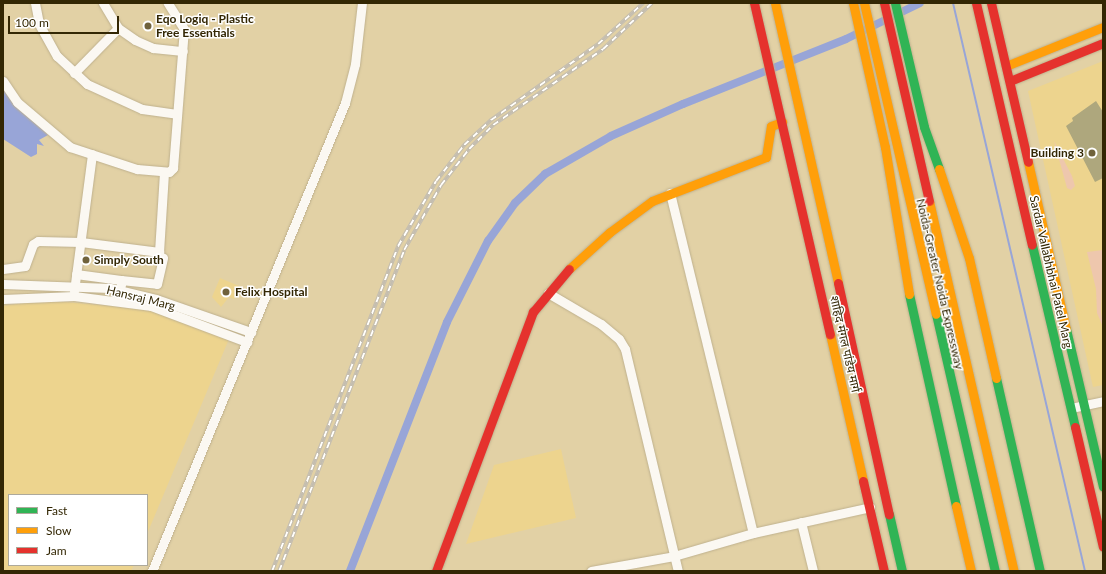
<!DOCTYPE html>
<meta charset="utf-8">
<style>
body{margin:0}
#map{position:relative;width:1106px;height:574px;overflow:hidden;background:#e2d1a5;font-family:Lato,"Noto Sans Devanagari",sans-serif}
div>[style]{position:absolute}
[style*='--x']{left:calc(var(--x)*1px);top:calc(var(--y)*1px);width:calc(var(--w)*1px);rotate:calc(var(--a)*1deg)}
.built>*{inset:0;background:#edd48e}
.green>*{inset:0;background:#eec7ad}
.water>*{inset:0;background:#98a5d7}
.stream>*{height:2px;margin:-1px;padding:0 1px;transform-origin:1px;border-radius:1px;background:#98a5d7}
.canal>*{height:8px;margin:-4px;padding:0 4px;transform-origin:4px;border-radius:4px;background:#98a5d7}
.building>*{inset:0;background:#aea77d}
.roads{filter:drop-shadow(0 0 1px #bfb18e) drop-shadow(0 0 1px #bfb18e)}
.street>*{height:9px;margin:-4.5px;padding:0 4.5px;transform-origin:4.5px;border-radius:4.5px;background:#fbf8f2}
.fast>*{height:9px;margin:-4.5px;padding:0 4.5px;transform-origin:4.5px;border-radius:4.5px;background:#30b455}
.slow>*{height:9px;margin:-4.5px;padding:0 4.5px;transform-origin:4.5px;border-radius:4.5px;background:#ff9f0a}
.jam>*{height:9px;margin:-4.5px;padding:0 4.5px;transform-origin:4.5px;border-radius:4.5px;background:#e5322d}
.rail>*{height:3.5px;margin-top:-1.75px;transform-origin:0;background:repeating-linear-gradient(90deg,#fff 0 6px,#c3bdb1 0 12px);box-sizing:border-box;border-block:1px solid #c3bdb1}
.dots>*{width:11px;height:11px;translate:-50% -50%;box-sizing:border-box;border:2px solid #fff;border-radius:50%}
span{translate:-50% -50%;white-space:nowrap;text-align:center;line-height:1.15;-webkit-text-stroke:3px #fff;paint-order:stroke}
.poi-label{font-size:12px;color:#332704;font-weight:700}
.left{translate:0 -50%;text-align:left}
.right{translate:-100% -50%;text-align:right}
.street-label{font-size:12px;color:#332704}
.frame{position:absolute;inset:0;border:4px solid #332704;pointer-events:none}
.legend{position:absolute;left:8px;top:494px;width:140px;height:72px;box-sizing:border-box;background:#fff;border:1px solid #ada99b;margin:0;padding:5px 7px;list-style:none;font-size:12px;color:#332704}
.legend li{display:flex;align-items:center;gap:8px;height:20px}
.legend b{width:20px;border:1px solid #ada99b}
.scale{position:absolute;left:8px;top:16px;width:111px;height:18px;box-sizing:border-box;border:2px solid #332704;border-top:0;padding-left:5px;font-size:12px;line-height:14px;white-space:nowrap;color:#332704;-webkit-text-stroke:3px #fff;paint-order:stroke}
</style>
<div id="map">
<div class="built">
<div style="clip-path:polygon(1103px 61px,1103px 385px,1093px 387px,1028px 91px)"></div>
<div style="clip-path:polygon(220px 278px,239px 286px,234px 299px,229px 297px,221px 307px,212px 297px)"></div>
<div style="clip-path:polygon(43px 300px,156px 310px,229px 339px,147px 534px,147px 495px,9px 495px,9px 565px,134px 565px,131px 571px,3px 571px,3px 306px)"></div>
<div style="clip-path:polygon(561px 449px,576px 518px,466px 544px,494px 465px)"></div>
</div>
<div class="green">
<div style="clip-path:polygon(1054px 141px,1072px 176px,1075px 186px,1071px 190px,1067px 188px)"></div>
<div style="clip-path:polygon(1103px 250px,1101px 312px,1103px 327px,1097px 313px,1096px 289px,1087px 252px)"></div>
</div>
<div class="water">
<div style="clip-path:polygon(3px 88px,48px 135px,39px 140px,44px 146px,37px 144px,37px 154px,31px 157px,3px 139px)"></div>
</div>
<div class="stream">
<div style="--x:953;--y:3;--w:583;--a:76.92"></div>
</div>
<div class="canal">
<div style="--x:350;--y:571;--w:267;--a:-68.7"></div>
<div style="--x:447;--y:322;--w:91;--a:-63.2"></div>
<div style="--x:488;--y:241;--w:47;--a:-54.6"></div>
<div style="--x:515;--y:203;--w:42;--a:-44"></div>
<div style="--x:545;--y:174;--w:76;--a:-29.9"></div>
<div style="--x:611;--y:136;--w:79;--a:-24"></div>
<div style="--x:683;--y:104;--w:175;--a:-21.7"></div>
<div style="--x:846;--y:39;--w:82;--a:-25.9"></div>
</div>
<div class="building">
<div style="clip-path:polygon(1096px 101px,1103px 112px,1103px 178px,1095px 182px,1066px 126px,1073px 121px,1072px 118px)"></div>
</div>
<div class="roads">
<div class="street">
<div style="--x:35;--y:3;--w:21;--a:79"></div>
<div style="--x:39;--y:24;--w:37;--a:61"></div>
<div style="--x:57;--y:56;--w:41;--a:43"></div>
<div style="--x:87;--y:84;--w:60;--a:24.4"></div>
<div style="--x:142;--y:109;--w:35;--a:8"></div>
<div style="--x:103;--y:3;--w:29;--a:59"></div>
<div style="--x:118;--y:28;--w:21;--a:35"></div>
<div style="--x:135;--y:40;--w:20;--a:24"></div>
<div style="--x:153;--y:48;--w:30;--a:6"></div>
<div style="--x:74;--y:73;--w:63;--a:-45.6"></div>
<div style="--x:3;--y:81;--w:25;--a:56"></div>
<div style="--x:17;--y:102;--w:70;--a:40.3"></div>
<div style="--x:70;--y:147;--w:71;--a:18.2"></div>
<div style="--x:137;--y:169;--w:32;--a:5"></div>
<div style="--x:169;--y:172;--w:6;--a:-45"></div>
<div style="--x:173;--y:168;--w:139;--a:-85.5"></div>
<div style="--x:184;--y:29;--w:31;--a:-122"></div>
<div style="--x:670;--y:193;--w:350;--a:76.3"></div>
<div style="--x:3;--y:269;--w:22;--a:-8"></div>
<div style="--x:25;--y:266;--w:23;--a:-70"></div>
<div style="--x:33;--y:244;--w:6;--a:-31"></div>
<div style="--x:38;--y:241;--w:43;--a:1.3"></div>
<div style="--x:81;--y:242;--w:79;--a:7.3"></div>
<div style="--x:159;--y:252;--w:79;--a:-86.4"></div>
<div style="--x:76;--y:274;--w:45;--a:7.6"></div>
<div style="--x:121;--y:280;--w:5;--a:90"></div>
<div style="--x:121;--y:280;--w:36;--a:6"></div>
<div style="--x:157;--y:284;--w:27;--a:-77"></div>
<div style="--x:3;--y:284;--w:107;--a:2.1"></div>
<div style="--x:110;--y:288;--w:47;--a:13.4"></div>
<div style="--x:156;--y:299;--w:101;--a:19.2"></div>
<div style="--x:74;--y:291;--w:138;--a:-82.5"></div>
<div style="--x:548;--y:293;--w:61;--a:30.3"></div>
<div style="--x:601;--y:324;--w:23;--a:40"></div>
<div style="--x:619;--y:339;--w:12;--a:59"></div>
<div style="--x:625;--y:349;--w:228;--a:76.6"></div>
<div style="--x:3;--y:299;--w:71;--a:-2.4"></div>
<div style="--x:74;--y:296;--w:78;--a:7.4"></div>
<div style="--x:151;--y:306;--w:103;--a:20.6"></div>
<div style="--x:1071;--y:408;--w:33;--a:-12"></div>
<div style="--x:801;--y:522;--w:50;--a:76.2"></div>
<div style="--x:152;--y:571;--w:506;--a:-67.59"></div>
<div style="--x:345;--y:103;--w:40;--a:-75.6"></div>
<div style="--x:355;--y:64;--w:61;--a:-83.5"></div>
<div style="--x:591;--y:571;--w:84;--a:-10.2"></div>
<div style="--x:674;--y:556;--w:82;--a:-16.2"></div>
<div style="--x:753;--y:533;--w:120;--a:-12.5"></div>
</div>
<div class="fast">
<div style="--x:895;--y:3;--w:127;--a:76.8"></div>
<div style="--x:924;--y:127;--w:45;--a:70.3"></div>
<div style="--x:1032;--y:245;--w:187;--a:76.7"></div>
<div style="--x:909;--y:294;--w:217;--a:77.5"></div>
<div style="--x:936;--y:314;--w:264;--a:77.1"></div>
<div style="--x:1066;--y:329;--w:162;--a:76.8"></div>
<div style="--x:996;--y:378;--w:198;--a:77.2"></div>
<div style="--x:889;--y:514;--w:58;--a:77.2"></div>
</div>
<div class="slow">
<div style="--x:775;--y:3;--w:287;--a:77.3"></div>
<div style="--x:853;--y:3;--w:148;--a:77.5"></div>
<div style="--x:885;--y:147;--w:149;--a:80.7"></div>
<div style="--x:864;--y:3;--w:319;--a:77"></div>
<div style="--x:1006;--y:66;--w:105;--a:-21.9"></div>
<div style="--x:1028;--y:162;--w:171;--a:77.2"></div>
<div style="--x:939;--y:169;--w:94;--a:71.4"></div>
<div style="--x:969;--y:258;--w:123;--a:77.3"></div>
<div style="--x:929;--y:201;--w:380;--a:77.1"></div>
<div style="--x:569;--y:269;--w:55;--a:-42.1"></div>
<div style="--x:610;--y:232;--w:52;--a:-36.4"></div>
<div style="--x:652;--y:201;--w:122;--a:-21.1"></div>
<div style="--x:766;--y:157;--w:31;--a:-81"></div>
<div style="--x:771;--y:126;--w:12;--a:-20"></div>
<div style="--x:830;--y:334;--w:151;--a:77.3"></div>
<div style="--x:956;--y:506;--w:67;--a:77"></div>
</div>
<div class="jam">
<div style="--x:754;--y:3;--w:340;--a:77.1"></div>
<div style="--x:884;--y:3;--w:203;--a:77.2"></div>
<div style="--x:976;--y:3;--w:248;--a:77"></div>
<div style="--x:991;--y:3;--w:163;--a:76.9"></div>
<div style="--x:1010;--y:81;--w:100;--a:-22.2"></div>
<div style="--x:838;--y:283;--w:237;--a:77.6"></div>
<div style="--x:1075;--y:427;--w:123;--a:76.9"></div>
<div style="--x:863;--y:481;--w:92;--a:76.9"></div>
<div style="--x:436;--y:571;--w:277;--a:-69.5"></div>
<div style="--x:533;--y:312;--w:56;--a:-50.1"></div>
</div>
</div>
<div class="rail">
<div style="--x:272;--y:571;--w:349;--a:-68.8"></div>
<div style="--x:398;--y:246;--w:75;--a:-59.7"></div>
<div style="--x:436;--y:181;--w:46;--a:-52.1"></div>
<div style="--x:464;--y:145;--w:37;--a:-43"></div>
<div style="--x:491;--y:120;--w:131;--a:-35.4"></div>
<div style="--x:598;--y:44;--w:61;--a:-42.3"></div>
<div style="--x:279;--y:571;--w:344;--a:-68.7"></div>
<div style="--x:404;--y:250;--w:75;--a:-60.4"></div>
<div style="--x:441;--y:185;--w:46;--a:-52.1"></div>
<div style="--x:469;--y:149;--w:34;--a:-45"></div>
<div style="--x:493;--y:125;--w:134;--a:-34.6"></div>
<div style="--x:603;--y:49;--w:67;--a:-43.2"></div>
</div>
<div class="dots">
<div style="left:148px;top:26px;background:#70623c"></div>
<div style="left:1092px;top:153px;background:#70623c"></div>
<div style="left:86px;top:260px;background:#70623c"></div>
<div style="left:226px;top:292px;background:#70623c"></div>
</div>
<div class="poi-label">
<span class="left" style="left:156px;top:26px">Eqo Logiq - Plastic<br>Free Essentials</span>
<span class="right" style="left:1084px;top:153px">Building 3</span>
<span class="left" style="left:94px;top:260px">Simply South</span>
<span class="left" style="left:235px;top:292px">Felix Hospital</span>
</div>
<div class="street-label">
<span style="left:1051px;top:272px;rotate:77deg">Sardar Vallabhbhai Patel Marg</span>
<span style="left:940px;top:284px;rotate:77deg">Noida-Greater Noida Expressway</span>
<span style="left:141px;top:298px;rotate:14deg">Hansraj Marg</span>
<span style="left:845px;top:344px;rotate:77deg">शाहिद मंगल पांडेय मार्ग</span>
</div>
<div class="frame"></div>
<ul class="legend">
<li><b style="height:5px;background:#30b455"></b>Fast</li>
<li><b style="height:5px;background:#ff9f0a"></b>Slow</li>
<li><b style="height:5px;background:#e5322d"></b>Jam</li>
</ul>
<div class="scale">100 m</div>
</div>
